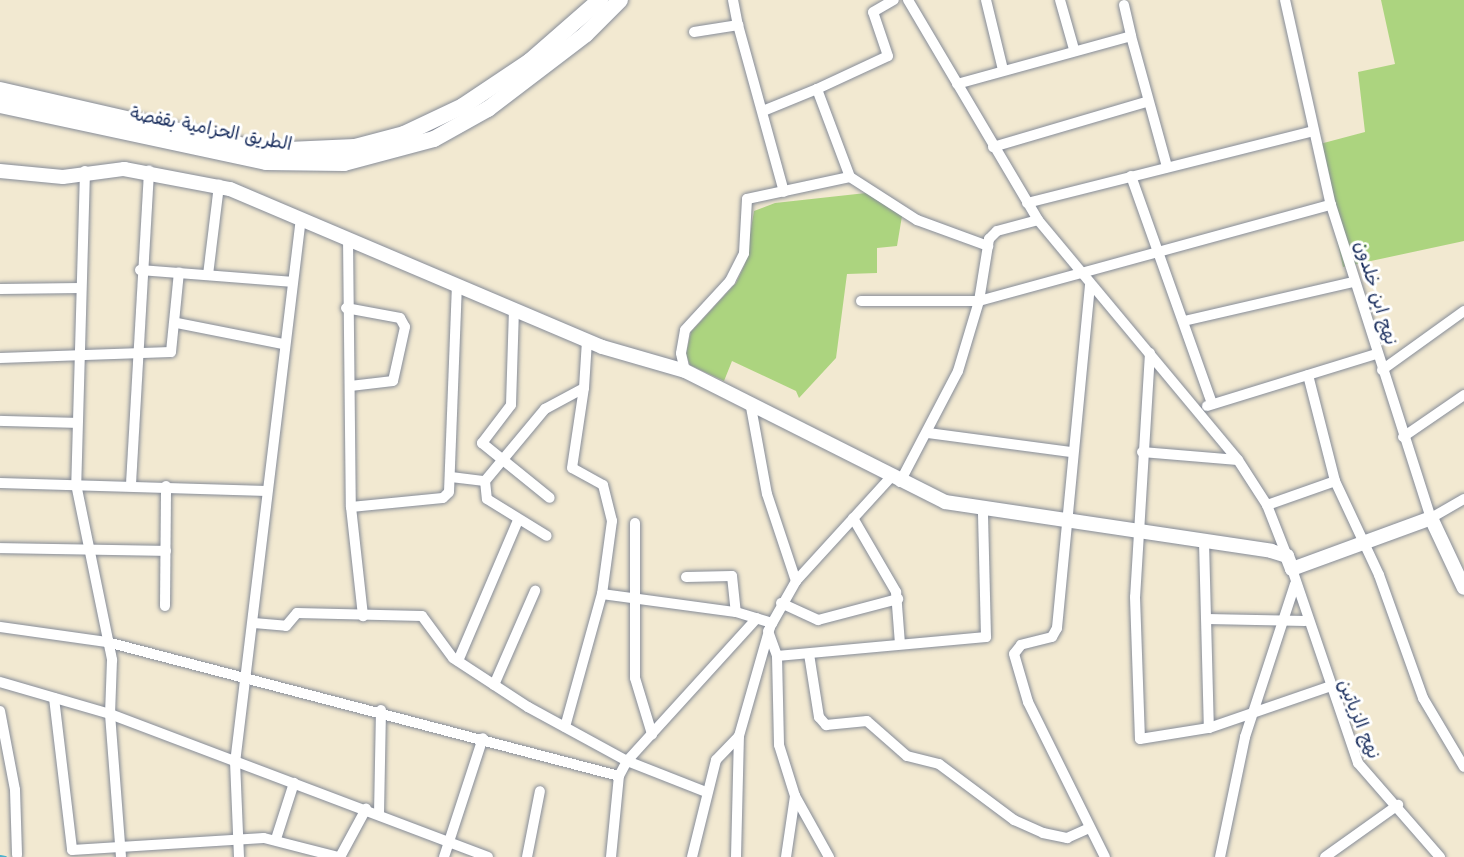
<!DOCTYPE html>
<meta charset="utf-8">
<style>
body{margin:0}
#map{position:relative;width:1464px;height:857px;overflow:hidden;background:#f2e9d1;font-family:"Shantell Sans","Playpen Sans Arabic",sans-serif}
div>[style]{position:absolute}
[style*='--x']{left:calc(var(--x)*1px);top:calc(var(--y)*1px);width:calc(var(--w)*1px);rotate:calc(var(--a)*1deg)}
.green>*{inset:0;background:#acd47f}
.stream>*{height:3px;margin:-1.5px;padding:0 1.5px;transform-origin:1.5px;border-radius:1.5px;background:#4eb2cd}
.roads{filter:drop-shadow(0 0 2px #868c98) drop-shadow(0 0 2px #868c98)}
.minor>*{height:10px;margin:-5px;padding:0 5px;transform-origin:5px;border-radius:5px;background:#fff}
.tertiary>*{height:14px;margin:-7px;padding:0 7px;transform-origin:7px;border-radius:7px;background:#fff}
.primary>*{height:16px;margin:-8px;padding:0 8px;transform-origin:8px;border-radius:8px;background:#fff}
span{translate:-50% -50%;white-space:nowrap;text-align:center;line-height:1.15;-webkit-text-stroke:6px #fff;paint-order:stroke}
.street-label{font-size:18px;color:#1b2f5e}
</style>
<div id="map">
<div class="green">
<div style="clip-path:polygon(1381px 0,1464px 0,1464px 241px,1343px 267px,1316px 145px,1365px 132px,1358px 72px,1395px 64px)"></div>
<div style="clip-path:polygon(866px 193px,902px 216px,897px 246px,877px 248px,877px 273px,847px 274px,836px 358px,799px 398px,796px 391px,732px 361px,724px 381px,690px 365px,686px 354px,691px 332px,736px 283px,745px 264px,754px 211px,775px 203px)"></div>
</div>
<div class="stream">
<div style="--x:0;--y:856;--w:5;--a:11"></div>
</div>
<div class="roads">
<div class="minor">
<div style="--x:733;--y:0;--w:25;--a:79"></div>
<div style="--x:908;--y:0;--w:256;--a:59.4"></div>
<div style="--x:1038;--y:220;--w:312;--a:50.2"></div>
<div style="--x:1238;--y:460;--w:54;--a:57.2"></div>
<div style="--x:1267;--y:505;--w:55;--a:68.6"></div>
<div style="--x:986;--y:0;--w:72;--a:76.3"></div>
<div style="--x:1060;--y:0;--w:51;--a:74.1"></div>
<div style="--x:1285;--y:0;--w:210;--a:77.4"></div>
<div style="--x:1331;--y:205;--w:329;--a:72.3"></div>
<div style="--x:1431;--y:518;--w:38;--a:-30"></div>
<div style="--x:1124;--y:5;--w:32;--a:77"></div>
<div style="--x:694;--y:32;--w:45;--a:-9"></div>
<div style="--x:738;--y:25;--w:173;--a:74.6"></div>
<div style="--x:957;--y:84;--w:180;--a:-15.4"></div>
<div style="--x:1131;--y:36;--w:136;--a:74.6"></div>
<div style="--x:763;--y:111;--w:58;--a:-22.2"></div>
<div style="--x:993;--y:147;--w:159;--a:-16.4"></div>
<div style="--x:85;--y:171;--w:313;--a:91.6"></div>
<div style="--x:76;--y:484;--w:180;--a:78.4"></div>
<div style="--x:112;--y:660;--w:54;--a:92.1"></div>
<div style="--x:110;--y:714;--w:143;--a:85.6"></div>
<div style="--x:1131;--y:176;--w:242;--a:70.4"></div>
<div style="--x:850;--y:177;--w:94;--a:-110.6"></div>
<div style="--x:817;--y:89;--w:78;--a:-24.9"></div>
<div style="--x:888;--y:56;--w:46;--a:-108.8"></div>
<div style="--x:873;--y:12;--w:24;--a:-30"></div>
<div style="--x:1027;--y:203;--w:292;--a:-14.1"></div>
<div style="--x:348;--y:238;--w:269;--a:89.4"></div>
<div style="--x:351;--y:507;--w:110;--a:83.7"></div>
<div style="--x:140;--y:270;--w:151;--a:4.5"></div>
<div style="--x:208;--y:275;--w:91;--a:-83"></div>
<div style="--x:1090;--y:285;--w:345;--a:95.5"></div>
<div style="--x:1057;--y:628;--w:10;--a:119"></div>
<div style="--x:1052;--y:637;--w:32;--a:166"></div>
<div style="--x:1021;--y:645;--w:11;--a:128"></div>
<div style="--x:1014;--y:654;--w:50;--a:73.7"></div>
<div style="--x:1028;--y:702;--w:173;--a:63.6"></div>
<div style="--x:0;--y:289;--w:81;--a:-0.7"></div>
<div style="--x:861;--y:301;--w:118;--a:0"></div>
<div style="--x:979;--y:301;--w:365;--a:-15.3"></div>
<div style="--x:346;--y:308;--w:55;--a:10.5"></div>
<div style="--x:400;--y:318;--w:10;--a:61"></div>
<div style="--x:405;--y:327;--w:55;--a:102.5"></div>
<div style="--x:393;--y:381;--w:43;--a:173.4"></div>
<div style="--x:514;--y:309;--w:96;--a:91.8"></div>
<div style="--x:511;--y:405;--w:48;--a:127.3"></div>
<div style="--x:482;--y:443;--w:87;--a:39"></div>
<div style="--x:1184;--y:321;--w:173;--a:-13"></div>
<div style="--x:177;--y:323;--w:108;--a:11.2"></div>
<div style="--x:1150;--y:353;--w:244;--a:93.5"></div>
<div style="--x:1135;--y:597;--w:142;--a:88"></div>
<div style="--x:1140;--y:739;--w:70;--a:-9.1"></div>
<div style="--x:1209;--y:728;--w:126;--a:-19"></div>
<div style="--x:0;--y:358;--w:171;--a:-2"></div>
<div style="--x:171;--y:352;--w:80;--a:-84.3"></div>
<div style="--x:1382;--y:370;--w:101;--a:-35.7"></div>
<div style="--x:685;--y:371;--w:18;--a:-103"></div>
<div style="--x:681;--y:353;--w:23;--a:-80"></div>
<div style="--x:685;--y:330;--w:67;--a:-47.4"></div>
<div style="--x:730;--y:281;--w:31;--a:-63"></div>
<div style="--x:744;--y:253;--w:54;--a:-86.8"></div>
<div style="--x:747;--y:199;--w:105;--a:-12.1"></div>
<div style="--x:850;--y:177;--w:80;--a:32.7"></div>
<div style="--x:917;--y:220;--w:76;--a:20.1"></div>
<div style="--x:1308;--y:375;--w:109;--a:75.7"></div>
<div style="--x:1335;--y:481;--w:104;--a:64.9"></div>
<div style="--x:1379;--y:575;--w:131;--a:70.3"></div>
<div style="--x:1423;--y:698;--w:80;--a:59.3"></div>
<div style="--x:1207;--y:406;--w:177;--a:-17.1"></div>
<div style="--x:751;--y:407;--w:88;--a:79.6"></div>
<div style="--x:767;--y:494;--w:92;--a:71.6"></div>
<div style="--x:0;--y:421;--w:76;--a:1.5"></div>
<div style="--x:928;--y:433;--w:144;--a:7.6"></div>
<div style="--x:1403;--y:437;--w:74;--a:-34.5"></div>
<div style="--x:1142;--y:452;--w:96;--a:4.8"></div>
<div style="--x:451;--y:477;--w:34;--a:7"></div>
<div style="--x:485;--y:481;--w:18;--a:84"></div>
<div style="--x:487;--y:499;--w:70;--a:31.7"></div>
<div style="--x:485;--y:481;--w:94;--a:-50.2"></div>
<div style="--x:545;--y:409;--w:44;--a:-28.3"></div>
<div style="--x:584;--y:388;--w:48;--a:-86.4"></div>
<div style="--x:900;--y:482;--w:125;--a:-62.4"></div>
<div style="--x:958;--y:371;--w:73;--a:-73.3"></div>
<div style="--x:979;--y:301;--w:63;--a:-80.8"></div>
<div style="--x:989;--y:239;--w:11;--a:-45"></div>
<div style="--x:997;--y:231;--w:42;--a:-15"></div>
<div style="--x:0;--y:483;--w:267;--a:1.7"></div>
<div style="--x:131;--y:484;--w:314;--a:-86.7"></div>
<div style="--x:1267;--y:505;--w:72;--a:-19.4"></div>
<div style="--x:351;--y:507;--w:92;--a:-5.6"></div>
<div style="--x:443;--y:498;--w:8;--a:-45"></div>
<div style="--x:449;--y:492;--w:205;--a:-87.8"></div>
<div style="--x:853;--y:518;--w:86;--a:59.8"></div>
<div style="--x:896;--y:592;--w:52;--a:85.6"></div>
<div style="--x:635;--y:523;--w:155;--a:90"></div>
<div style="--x:635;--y:678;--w:59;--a:73.1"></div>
<div style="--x:1204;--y:542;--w:186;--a:88.5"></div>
<div style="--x:0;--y:548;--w:166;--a:1"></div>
<div style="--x:1292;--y:569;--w:205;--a:71.2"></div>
<div style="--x:1358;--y:763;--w:125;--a:48.9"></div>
<div style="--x:686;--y:577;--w:46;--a:-1.2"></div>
<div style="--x:732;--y:576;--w:36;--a:84"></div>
<div style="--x:602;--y:594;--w:135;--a:7.7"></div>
<div style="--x:736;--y:612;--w:38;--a:17"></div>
<div style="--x:781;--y:603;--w:41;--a:24.7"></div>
<div style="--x:818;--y:620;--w:83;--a:-14.7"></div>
<div style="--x:165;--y:606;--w:120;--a:-89.5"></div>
<div style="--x:1207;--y:619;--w:98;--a:1.2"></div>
<div style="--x:254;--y:623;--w:32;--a:5"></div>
<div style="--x:286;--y:626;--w:17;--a:-50"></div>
<div style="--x:297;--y:613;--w:125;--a:1.4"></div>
<div style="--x:422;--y:616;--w:52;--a:53.6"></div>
<div style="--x:453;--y:658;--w:90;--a:33.2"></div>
<div style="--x:528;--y:707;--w:113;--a:28.6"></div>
<div style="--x:627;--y:761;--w:85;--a:21.4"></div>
<div style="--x:0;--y:627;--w:108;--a:8"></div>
<div style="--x:107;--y:642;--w:529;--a:14.67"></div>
<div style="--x:768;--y:631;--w:27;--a:70"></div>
<div style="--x:777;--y:656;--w:89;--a:88.7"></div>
<div style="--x:779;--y:745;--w:53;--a:72.6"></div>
<div style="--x:795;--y:796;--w:70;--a:60.9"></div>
<div style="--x:809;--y:654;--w:64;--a:81"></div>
<div style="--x:819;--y:717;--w:11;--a:49"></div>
<div style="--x:826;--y:725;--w:41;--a:-5.6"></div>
<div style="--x:867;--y:721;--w:53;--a:41.2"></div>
<div style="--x:907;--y:756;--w:33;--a:14"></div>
<div style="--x:939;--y:764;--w:94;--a:36.7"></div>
<div style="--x:1014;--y:820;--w:32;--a:24"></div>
<div style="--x:1043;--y:833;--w:25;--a:12"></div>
<div style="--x:1067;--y:838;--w:22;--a:-24"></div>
<div style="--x:777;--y:656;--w:210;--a:-5.2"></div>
<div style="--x:986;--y:637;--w:126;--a:-91.4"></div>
<div style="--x:458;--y:661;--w:153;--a:-66.9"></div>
<div style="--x:0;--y:682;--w:115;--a:16.2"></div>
<div style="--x:110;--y:714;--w:404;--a:20.7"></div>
<div style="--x:494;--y:685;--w:103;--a:-66.4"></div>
<div style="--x:54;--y:698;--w:153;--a:83.2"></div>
<div style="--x:72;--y:850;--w:192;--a:-3.6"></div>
<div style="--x:264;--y:838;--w:76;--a:14.4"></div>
<div style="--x:0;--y:711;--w:80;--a:79.2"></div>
<div style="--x:15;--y:790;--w:65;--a:88.2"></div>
<div style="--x:565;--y:727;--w:138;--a:-74.5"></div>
<div style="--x:602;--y:594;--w:74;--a:-82.2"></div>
<div style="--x:612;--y:521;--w:37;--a:-104"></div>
<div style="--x:603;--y:485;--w:35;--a:-151"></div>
<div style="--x:572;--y:468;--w:81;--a:-81.5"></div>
<div style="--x:379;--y:814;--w:104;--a:-88.9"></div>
<div style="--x:276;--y:839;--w:59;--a:-72.2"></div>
<div style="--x:239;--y:857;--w:94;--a:-92.4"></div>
<div style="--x:235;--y:763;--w:549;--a:-83.1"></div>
<div style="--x:340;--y:857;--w:55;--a:-61.6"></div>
<div style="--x:444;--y:857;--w:125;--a:-71.9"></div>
<div style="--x:527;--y:857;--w:67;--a:-78.9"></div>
<div style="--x:611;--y:857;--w:81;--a:-84.4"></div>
<div style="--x:619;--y:776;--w:17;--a:-62"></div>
<div style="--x:627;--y:761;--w:193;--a:-47.7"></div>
<div style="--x:692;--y:857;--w:100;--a:-76.1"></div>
<div style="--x:716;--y:760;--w:33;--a:-46"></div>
<div style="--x:736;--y:857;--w:121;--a:-88.6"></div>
<div style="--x:739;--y:736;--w:113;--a:-74.1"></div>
<div style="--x:770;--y:627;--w:53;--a:-60.5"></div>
<div style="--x:796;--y:581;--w:139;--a:-47.6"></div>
<div style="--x:786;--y:857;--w:62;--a:-81.6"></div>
<div style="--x:1220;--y:857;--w:123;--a:-78.2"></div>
<div style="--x:1245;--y:737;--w:161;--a:-71.9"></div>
<div style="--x:1325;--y:857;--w:90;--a:-35.5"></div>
</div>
<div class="tertiary">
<div style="--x:0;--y:171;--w:63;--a:5.4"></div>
<div style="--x:63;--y:177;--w:62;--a:-7.5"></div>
<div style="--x:124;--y:169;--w:108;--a:10.7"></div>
<div style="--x:230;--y:189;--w:404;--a:23"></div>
<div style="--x:602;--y:347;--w:86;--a:16.1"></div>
<div style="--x:685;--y:371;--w:291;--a:26.7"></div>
<div style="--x:945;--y:502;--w:330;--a:8.5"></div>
<div style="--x:1271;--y:551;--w:17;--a:17"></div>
<div style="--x:1287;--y:556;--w:14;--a:69"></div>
<div style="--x:1292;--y:569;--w:148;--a:-20.1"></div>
<div style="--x:1431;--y:518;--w:77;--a:64.8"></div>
</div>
<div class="primary">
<div style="--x:0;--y:90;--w:273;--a:12.9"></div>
<div style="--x:266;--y:151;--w:89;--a:-2.6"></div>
<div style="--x:355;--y:147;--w:51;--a:-14.9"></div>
<div style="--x:404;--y:134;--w:65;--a:-25.4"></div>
<div style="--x:463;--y:106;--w:81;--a:-33.9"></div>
<div style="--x:530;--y:61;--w:93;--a:-41.1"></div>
<div style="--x:0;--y:105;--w:272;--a:12.1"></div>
<div style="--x:266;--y:162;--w:78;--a:0.7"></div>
<div style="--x:344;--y:163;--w:93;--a:-14.9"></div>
<div style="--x:434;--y:139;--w:62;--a:-29.1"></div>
<div style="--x:488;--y:109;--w:123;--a:-37.4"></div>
<div style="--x:586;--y:34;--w:48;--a:-45"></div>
</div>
</div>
<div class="street-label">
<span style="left:211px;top:129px;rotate:11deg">الطريق الحزامية بقفصة</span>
<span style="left:1376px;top:293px;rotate:73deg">نهج ابن خلدون</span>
<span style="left:1359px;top:719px;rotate:68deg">نهج الزياتين</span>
</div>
</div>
